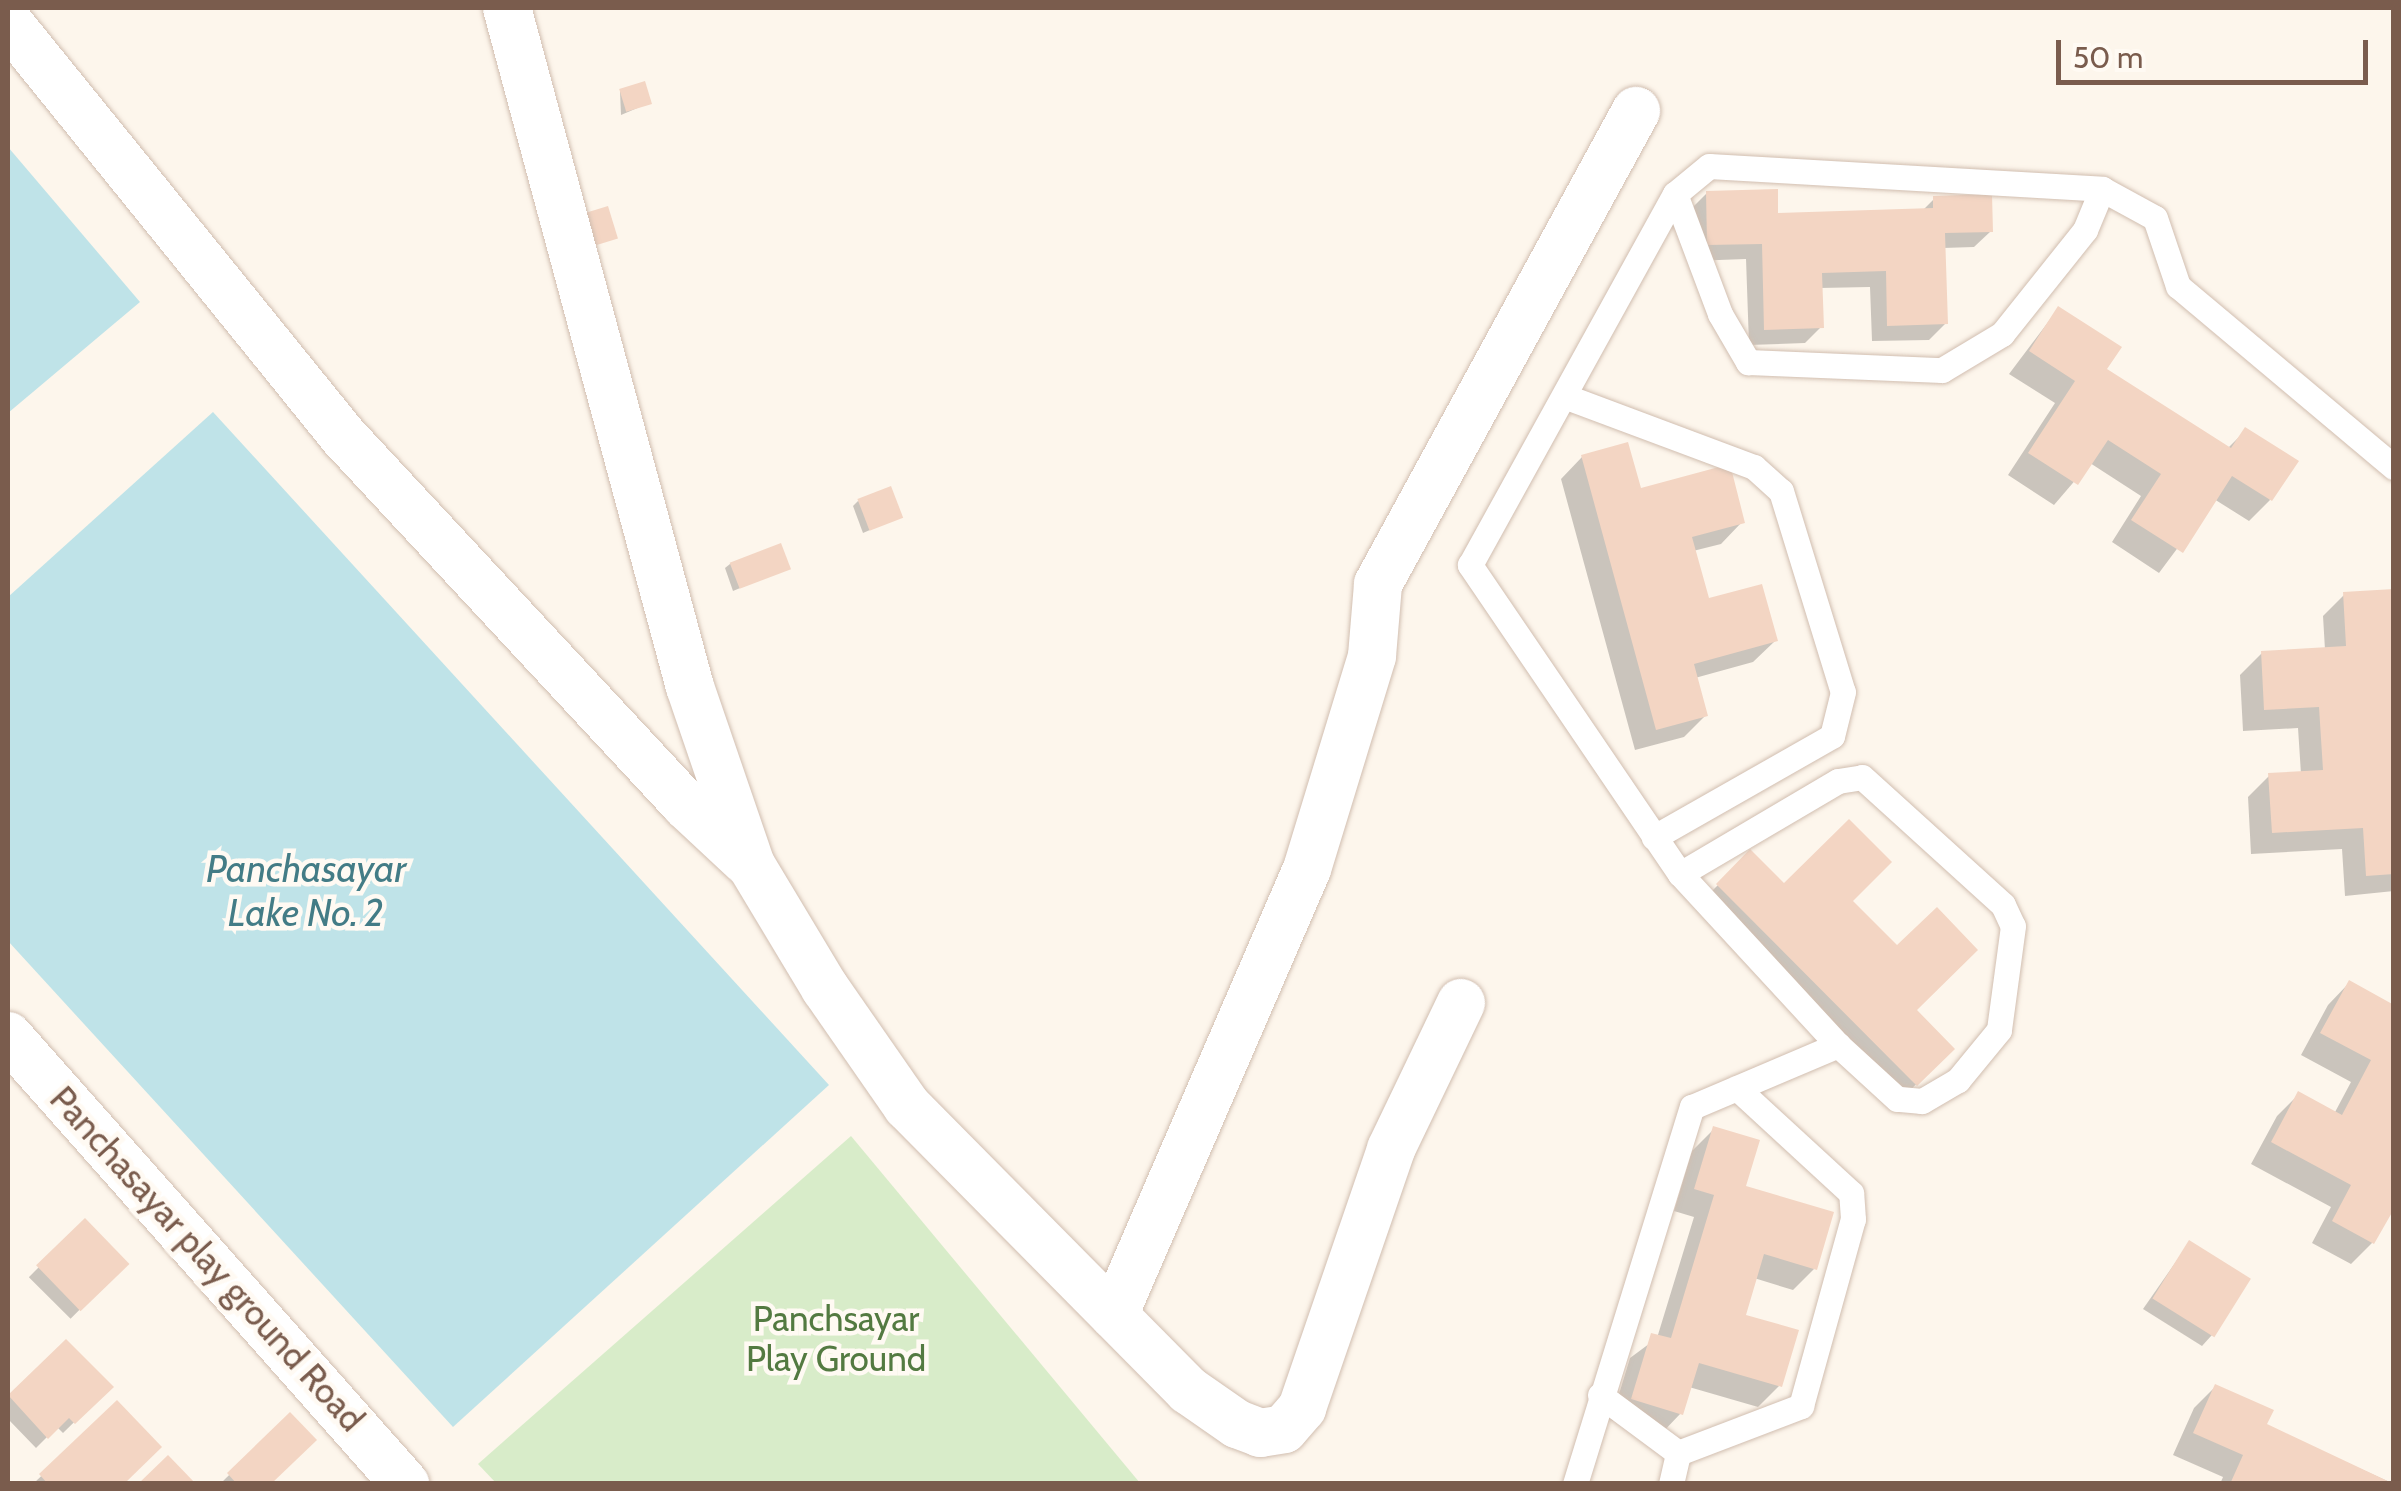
<!DOCTYPE html>
<style>
body{margin:0}
#map{position:relative;width:2401px;height:1491px;overflow:hidden;background:#fdf6ec;font-family:Cabin,sans-serif}
div>[style]{position:absolute}
[style*='--x']{left:calc(var(--x)*1px);top:calc(var(--y)*1px);width:calc(var(--w)*1px);rotate:calc(var(--a)*1deg)}
.green>*{inset:0;background:#d8ecc9}
.water>*{inset:0;background:#bfe3e8}
.shadow>*{inset:0;background:#0003;transform-origin:0 0}
.building>*{inset:0;background:#f3d5c3;transform-origin:0 0}
.roads{filter:drop-shadow(0 0 2px #d1beb0) drop-shadow(0 0 2px #d1beb0)}
.service>*{height:25px;margin:-12.5px;padding:0 12.5px;transform-origin:12.5px;border-radius:12.5px;background:#fff}
.minor>*{height:48px;margin:-24px;padding:0 24px;transform-origin:24px;border-radius:24px;background:#fff}
span{translate:-50% -50%;white-space:nowrap;text-align:center;line-height:1.15;-webkit-text-stroke:9px #fffaf3;paint-order:stroke}
.street-label{font-size:35px;color:#7a5c4d}
.park-label{font-size:35px;color:#537a41}
.water-label{font-size:38px;color:#437c86;font-style:italic}
.frame{position:absolute;inset:0;border:10px solid #7a5c4d;pointer-events:none}
.scale{position:absolute;left:2056px;top:40px;width:312px;height:45px;box-sizing:border-box;border:5px solid #7a5c4d;border-top:0;padding-left:12px;font-size:30px;line-height:35px;white-space:nowrap;color:#7a5c4d;-webkit-text-stroke:8px #fffaf3;paint-order:stroke}
</style>
<div id="map">
<div class="green">
<div style="clip-path:polygon(851px 1136px,1140px 1483px,496px 1483px,478px 1464px)"></div>
</div>
<div class="water">
<div style="clip-path:polygon(8px 147px,140px 302px,8px 413px)"></div>
<div style="clip-path:polygon(213px 412px,829px 1085px,453px 1427px,8px 941px,8px 597px)"></div>
</div>
<div class="shadow">
<div style="clip-path:polygon(620px 91px,649px 103px,621px 115px)"></div>
<div style="clip-path:polygon(1707px 193px,1776px 215px,1922px 211px,1934px 199px,1991px 231px,1974px 247px,1943px 248px,1946px 323px,1929px 340px,1872px 341px,1870px 287px,1820px 288px,1821px 327px,1805px 343px,1749px 345px,1746px 259px,1692px 261px,1690px 210px)"></div>
<div style="clip-path:polygon(2058px 309px,2103px 369px,2227px 449px,2246px 430px,2270px 500px,2249px 521px,2214px 499px,2159px 573px,2112px 542px,2141px 496px,2090px 463px,2054px 505px,2008px 475px,2055px 403px,2009px 374px)"></div>
<div style="clip-path:polygon(1582px 457px,1639px 491px,1742px 522px,1721px 544px,1693px 551px,1707px 601px,1775px 641px,1753px 662px,1695px 678px,1706px 715px,1684px 737px,1635px 750px,1561px 479px)"></div>
<div style="clip-path:polygon(858px 501px,900px 517px,863px 533px,853px 506px)"></div>
<div style="clip-path:polygon(730px 564px,788px 568px,733px 591px,725px 568px)"></div>
<div style="clip-path:polygon(2394px 592px,2394px 891px,2345px 896px,2342px 849px,2251px 854px,2248px 797px,2269px 776px,2301px 774px,2298px 728px,2243px 731px,2240px 675px,2262px 653px,2325px 650px,2323px 616px,2345px 594px)"></div>
<div style="clip-path:polygon(1750px 853px,1784px 887px,1849px 901px,1897px 949px,1914px 1010px,1952px 1049px,1894px 1106px,1696px 907px)"></div>
<div style="clip-path:polygon(2349px 983px,2394px 1007px,2372px 1243px,2351px 1264px,2312px 1243px,2331px 1207px,2251px 1164px,2277px 1116px,2299px 1094px,2334px 1114px,2351px 1082px,2301px 1055px,2328px 1005px)"></div>
<div style="clip-path:polygon(1714px 1129px,1743px 1187px,1815px 1268px,1793px 1290px,1754px 1278px,1743px 1317px,1779px 1386px,1758px 1407px,1689px 1387px,1681px 1413px,1660px 1435px,1611px 1420px,1630px 1358px,1657px 1338px,1694px 1217px,1674px 1211px,1692px 1151px)"></div>
<div style="left:84px;top:1222px;width:59px;height:78px;rotate:45deg"></div>
<div style="clip-path:polygon(2189px 1243px,2212px 1335px,2202px 1346px,2143px 1309px)"></div>
<div style="clip-path:polygon(66px 1342px,110px 1387px,63px 1433px,57px 1427px,36px 1448px,8px 1419px,8px 1398px)"></div>
<div style="clip-path:polygon(2215px 1387px,2264px 1425px,2394px 1484px,2220px 1484px,2223px 1477px,2173px 1455px,2194px 1408px)"></div>
<div style="clip-path:polygon(117px 1403px,121px 1484px,33px 1484px)"></div>
<div style="clip-path:polygon(290px 1415px,268px 1484px,220px 1484px)"></div>
</div>
<div class="building">
<div style="left:645px;top:81px;width:24px;height:27px;rotate:73deg"></div>
<div style="clip-path:polygon(1778px 189px,1778px 213px,1933px 208px,1933px 196px,1992px 194px,1993px 232px,1945px 233px,1948px 324px,1887px 326px,1886px 271px,1822px 273px,1824px 328px,1764px 330px,1762px 244px,1707px 245px,1706px 191px)"></div>
<div style="left:608px;top:206px;width:34px;height:40px;rotate:73deg"></div>
<div style="clip-path:polygon(2058px 306px,2122px 347px,2107px 369px,2231px 448px,2245px 427px,2299px 461px,2272px 501px,2232px 476px,2183px 553px,2131px 520px,2161px 474px,2108px 440px,2078px 485px,2028px 453px,2075px 381px,2029px 351px)"></div>
<div style="clip-path:polygon(1628px 442px,1641px 488px,1730px 464px,1745px 523px,1692px 537px,1709px 598px,1762px 584px,1778px 641px,1694px 664px,1708px 716px,1656px 730px,1581px 455px)"></div>
<div style="left:891px;top:486px;width:34px;height:36px;rotate:69deg"></div>
<div style="left:781px;top:543px;width:28px;height:55px;rotate:69deg"></div>
<div style="clip-path:polygon(2394px 589px,2394px 874px,2366px 876px,2363px 828px,2272px 833px,2268px 773px,2323px 770px,2319px 707px,2264px 710px,2261px 651px,2346px 646px,2343px 592px)"></div>
<div style="clip-path:polygon(1849px 819px,1892px 862px,1853px 901px,1897px 945px,1937px 907px,1978px 950px,1917px 1010px,1955px 1049px,1917px 1086px,1716px 884px,1750px 849px,1784px 883px)"></div>
<div style="clip-path:polygon(2349px 980px,2394px 1005px,2394px 1209px,2374px 1244px,2332px 1221px,2351px 1185px,2271px 1142px,2298px 1091px,2342px 1115px,2371px 1060px,2320px 1033px)"></div>
<div style="clip-path:polygon(1713px 1126px,1760px 1140px,1746px 1186px,1834px 1212px,1817px 1270px,1764px 1254px,1746px 1315px,1799px 1330px,1782px 1387px,1699px 1363px,1683px 1415px,1631px 1399px,1651px 1333px,1671px 1338px,1714px 1195px,1694px 1189px)"></div>
<div style="left:85px;top:1218px;width:64px;height:68px;rotate:46deg"></div>
<div style="left:2189px;top:1240px;width:73px;height:69px;rotate:32deg"></div>
<div style="clip-path:polygon(66px 1339px,114px 1387px,75px 1424px,69px 1418px,48px 1439px,8px 1395px)"></div>
<div style="clip-path:polygon(2215px 1384px,2274px 1410px,2267px 1424px,2394px 1484px,2230px 1484px,2243px 1455px,2193px 1433px)"></div>
<div style="clip-path:polygon(117px 1400px,162px 1447px,124px 1484px,48px 1484px,39px 1474px)"></div>
<div style="clip-path:polygon(290px 1412px,317px 1440px,271px 1484px,237px 1484px,227px 1473px)"></div>
<div style="clip-path:polygon(168px 1455px,196px 1484px,138px 1484px)"></div>
</div>
<div class="roads">
<div class="service">
<div style="--x:1675;--y:194;--w:128;--a:69.4"></div>
<div style="--x:1720;--y:314;--w:56;--a:59.7"></div>
<div style="--x:1748;--y:362;--w:194;--a:2.4"></div>
<div style="--x:1942;--y:370;--w:70;--a:-31"></div>
<div style="--x:2002;--y:334;--w:133;--a:-51.4"></div>
<div style="--x:2085;--y:230;--w:44;--a:-67.5"></div>
<div style="--x:1564;--y:396;--w:203;--a:20.5"></div>
<div style="--x:1754;--y:467;--w:36;--a:42"></div>
<div style="--x:1781;--y:491;--w:210;--a:72.9"></div>
<div style="--x:1843;--y:692;--w:45;--a:104"></div>
<div style="--x:1832;--y:736;--w:205;--a:150.4"></div>
<div style="--x:1680;--y:874;--w:183;--a:-30.5"></div>
<div style="--x:1838;--y:781;--w:24;--a:-9"></div>
<div style="--x:1862;--y:777;--w:190;--a:42.2"></div>
<div style="--x:2003;--y:905;--w:23;--a:65"></div>
<div style="--x:2013;--y:926;--w:105;--a:97.7"></div>
<div style="--x:1999;--y:1030;--w:65;--a:129.4"></div>
<div style="--x:1958;--y:1080;--w:42;--a:149.7"></div>
<div style="--x:1922;--y:1101;--w:25;--a:-175"></div>
<div style="--x:1897;--y:1099;--w:80;--a:-137.5"></div>
<div style="--x:1600;--y:1395;--w:97;--a:36.6"></div>
<div style="--x:1575;--y:1484;--w:395;--a:-72.8"></div>
<div style="--x:1692;--y:1107;--w:159;--a:-23"></div>
<div style="--x:1838;--y:1045;--w:233;--a:-132.7"></div>
<div style="--x:1680;--y:874;--w:374;--a:-124.2"></div>
<div style="--x:1470;--y:565;--w:424;--a:-61.1"></div>
<div style="--x:1675;--y:194;--w:44;--a:-39.5"></div>
<div style="--x:1709;--y:166;--w:394;--a:3.3"></div>
<div style="--x:2102;--y:189;--w:60;--a:28.7"></div>
<div style="--x:2155;--y:218;--w:72;--a:71.3"></div>
<div style="--x:2178;--y:286;--w:282;--a:40"></div>
<div style="--x:1671;--y:1484;--w:32;--a:-77"></div>
<div style="--x:1678;--y:1453;--w:132;--a:-20.9"></div>
<div style="--x:1801;--y:1406;--w:194;--a:-74.5"></div>
<div style="--x:1853;--y:1219;--w:26;--a:-94"></div>
<div style="--x:1851;--y:1193;--w:155;--a:-137.4"></div>
</div>
<div class="minor">
<div style="--x:507;--y:8;--w:703;--a:74.92"></div>
<div style="--x:690;--y:687;--w:188;--a:71.1"></div>
<div style="--x:751;--y:865;--w:144;--a:59"></div>
<div style="--x:825;--y:988;--w:144;--a:55.2"></div>
<div style="--x:907;--y:1106;--w:400;--a:45.3"></div>
<div style="--x:1188;--y:1390;--w:60;--a:34.8"></div>
<div style="--x:1237;--y:1424;--w:25;--a:21"></div>
<div style="--x:1260;--y:1433;--w:24;--a:-9"></div>
<div style="--x:1284;--y:1429;--w:28;--a:-49"></div>
<div style="--x:1302;--y:1408;--w:274;--a:-71"></div>
<div style="--x:1391;--y:1149;--w:162;--a:-64.4"></div>
<div style="--x:8;--y:22;--w:533;--a:51.02"></div>
<div style="--x:343;--y:436;--w:504;--a:47.09"></div>
<div style="--x:686;--y:805;--w:81;--a:43"></div>
<div style="--x:8;--y:1036;--w:599;--a:48.45"></div>
<div style="--x:1114;--y:1315;--w:486;--a:-66.6"></div>
<div style="--x:1307;--y:869;--w:223;--a:-73"></div>
<div style="--x:1372;--y:656;--w:72;--a:-85.2"></div>
<div style="--x:1378;--y:584;--w:539;--a:-61.39"></div>
</div>
</div>
<div class="street-label">
<span style="left:207px;top:1259px;rotate:48deg">Panchasayar play ground Road</span>
</div>
<div class="park-label">
<span style="left:836px;top:1339px">Panchsayar<br>Play Ground</span>
</div>
<div class="water-label">
<span style="left:306px;top:891px">Panchasayar<br>Lake No. 2</span>
</div>
<div class="frame"></div>
<div class="scale">50 m</div>
</div>
